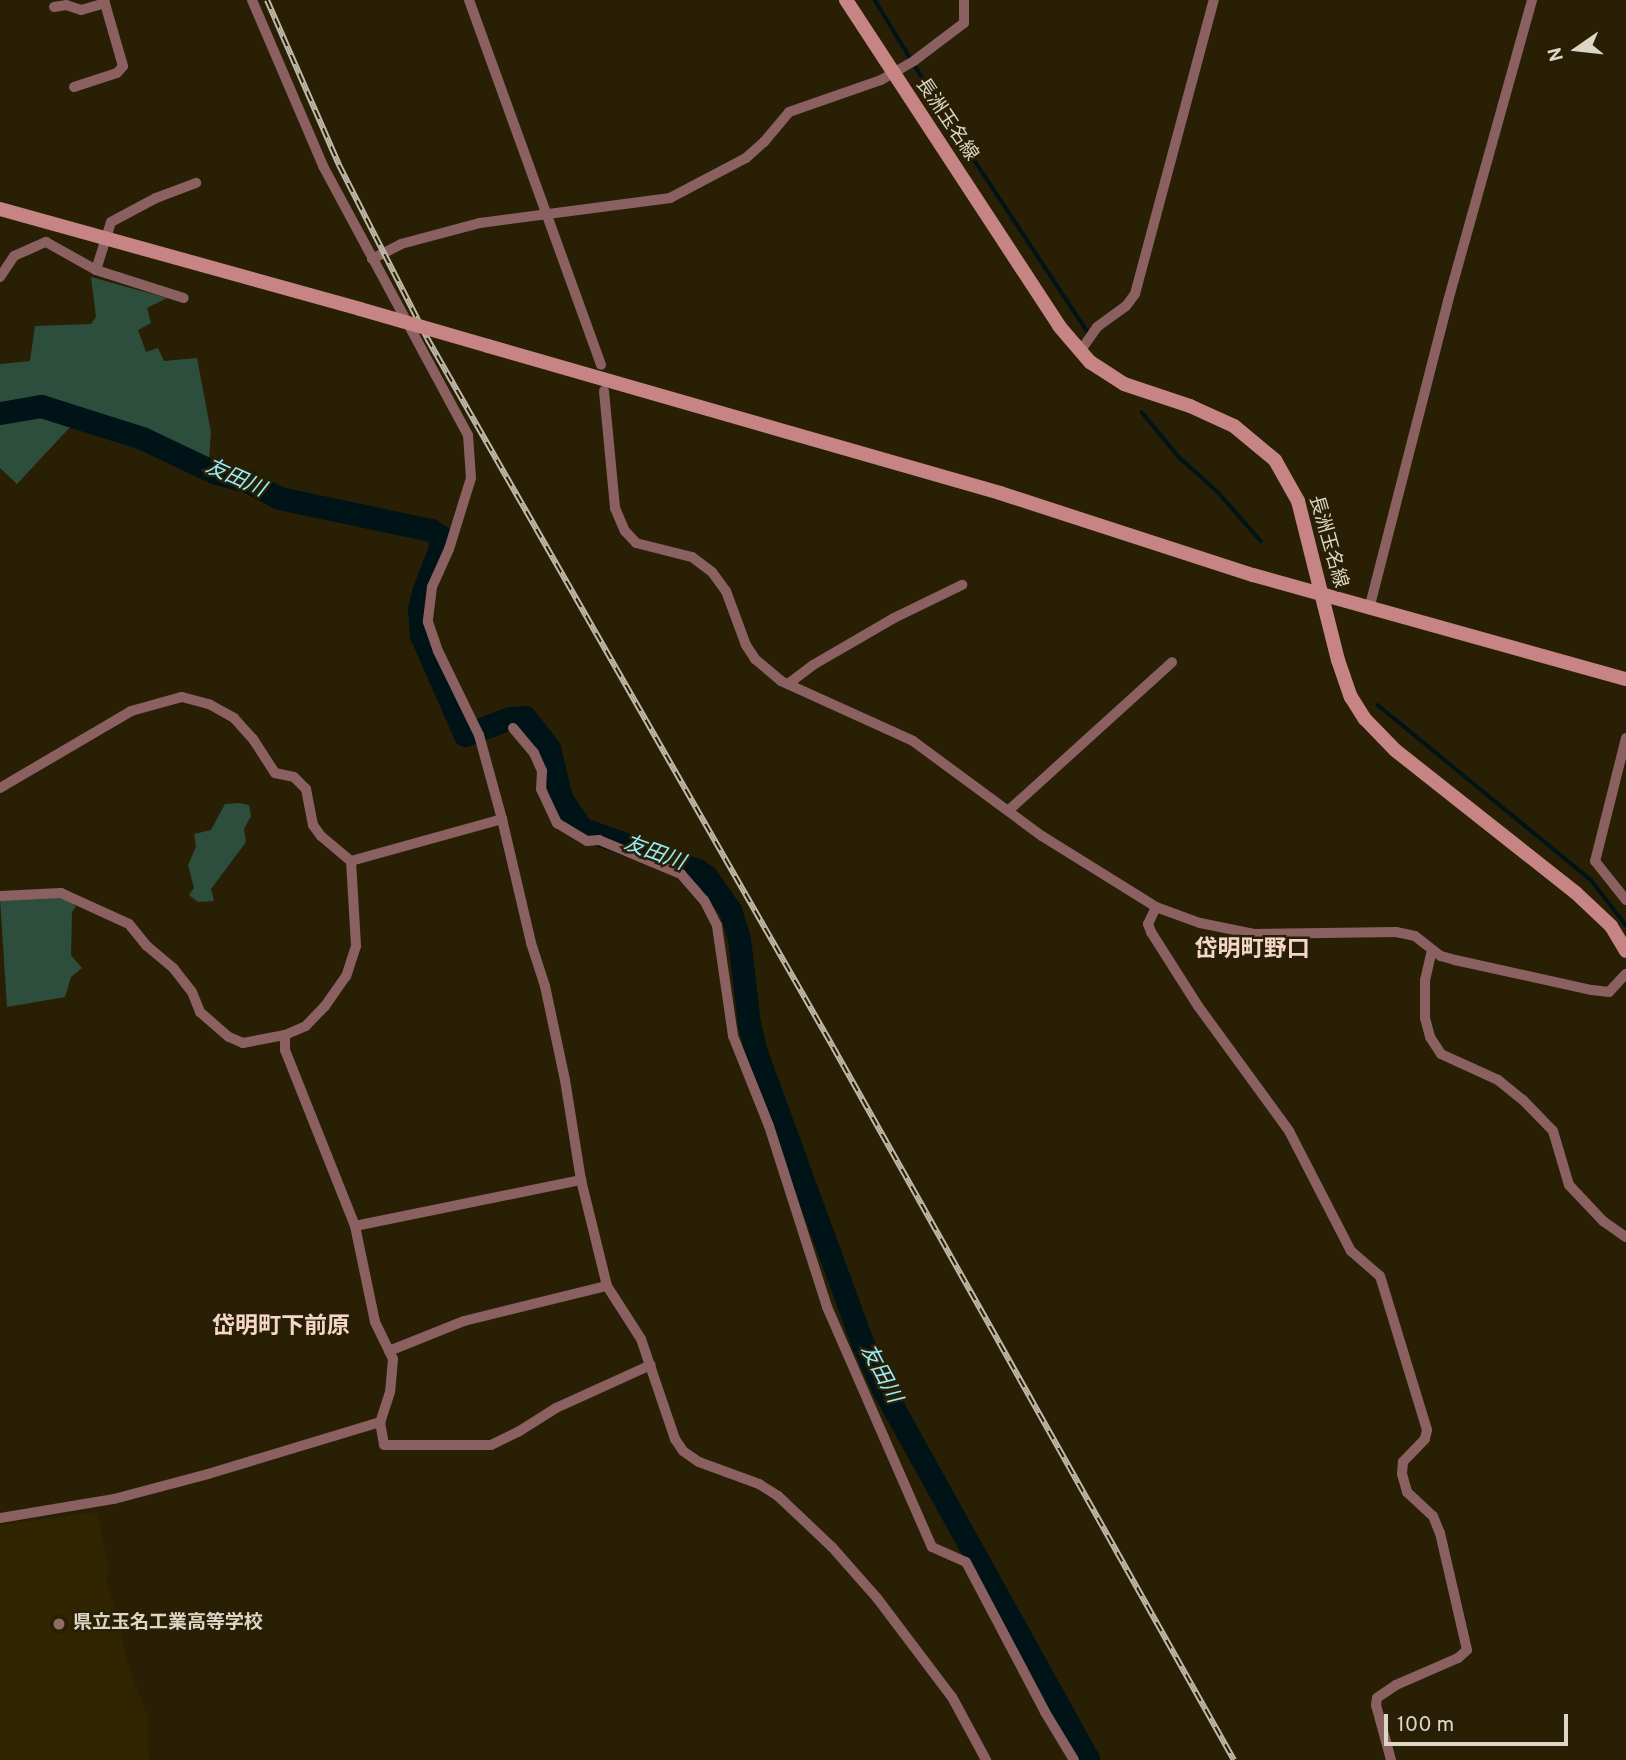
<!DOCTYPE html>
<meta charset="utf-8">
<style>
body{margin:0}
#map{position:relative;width:1626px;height:1760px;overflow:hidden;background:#291f05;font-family:Overpass,"Noto Sans JP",sans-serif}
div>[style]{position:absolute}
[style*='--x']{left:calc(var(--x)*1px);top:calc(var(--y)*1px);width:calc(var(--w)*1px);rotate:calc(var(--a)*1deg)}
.built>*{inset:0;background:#302401}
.green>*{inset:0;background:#2d4e3d}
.stream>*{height:3.5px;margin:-1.75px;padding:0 1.75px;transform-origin:1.75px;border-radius:1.75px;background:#001317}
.river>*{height:23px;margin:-11.5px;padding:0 11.5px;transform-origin:11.5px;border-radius:11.5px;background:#001317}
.street>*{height:10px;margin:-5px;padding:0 5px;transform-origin:5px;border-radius:5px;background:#8a6160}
.secondary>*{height:14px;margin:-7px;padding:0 7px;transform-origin:7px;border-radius:7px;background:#c68584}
.rail>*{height:6px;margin-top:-3px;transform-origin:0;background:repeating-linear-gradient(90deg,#291f05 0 10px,#c0b9a9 0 20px);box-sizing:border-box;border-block:2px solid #c0b9a9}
.secondary-bridge>*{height:14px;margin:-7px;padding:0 7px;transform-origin:7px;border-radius:7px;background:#c68584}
.dots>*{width:19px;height:19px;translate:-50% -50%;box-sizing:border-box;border:4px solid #291f05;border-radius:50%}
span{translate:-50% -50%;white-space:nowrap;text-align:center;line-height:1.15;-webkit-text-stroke:5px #291f05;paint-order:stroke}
.street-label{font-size:19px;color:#dcd6c7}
.poi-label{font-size:19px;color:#dcd6c7;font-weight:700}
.left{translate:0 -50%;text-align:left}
.water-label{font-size:21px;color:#94eefe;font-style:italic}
.quarter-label{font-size:23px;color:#f6d6ca;font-weight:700}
.north{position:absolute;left:1542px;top:14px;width:70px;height:70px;-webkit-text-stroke:5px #291f05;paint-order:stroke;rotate:256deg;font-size:19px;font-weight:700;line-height:28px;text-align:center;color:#dcd6c7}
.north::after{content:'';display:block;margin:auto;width:24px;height:32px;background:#dcd6c7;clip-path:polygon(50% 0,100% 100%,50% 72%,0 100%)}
.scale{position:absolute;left:1384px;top:1714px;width:184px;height:32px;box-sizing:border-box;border:4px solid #dcd6c7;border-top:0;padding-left:9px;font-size:21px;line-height:24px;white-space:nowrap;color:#dcd6c7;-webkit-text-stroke:5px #291f05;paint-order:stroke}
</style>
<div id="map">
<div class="built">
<div style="clip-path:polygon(97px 1512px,109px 1568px,106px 1577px,130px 1671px,148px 1716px,149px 1760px,0 1760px,0 1525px)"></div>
</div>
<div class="green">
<div style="clip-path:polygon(91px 277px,167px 298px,147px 308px,151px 323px,138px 330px,146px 352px,158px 348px,164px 361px,197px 358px,211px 432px,209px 461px,160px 440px,40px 401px,0 408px,0 364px,30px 361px,35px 326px,91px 324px,96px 317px)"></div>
<div style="clip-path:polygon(40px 409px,72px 425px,17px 484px,0 468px,0 417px)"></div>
<div style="clip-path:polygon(239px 803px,249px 805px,251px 816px,244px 829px,246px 842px,211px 889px,214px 901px,198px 902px,189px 895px,194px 888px,188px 865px,196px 847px,194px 834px,211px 830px,225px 804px)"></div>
<div style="clip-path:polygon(61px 895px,76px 906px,72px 912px,71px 955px,82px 968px,71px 977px,65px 997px,7px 1007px,0 898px)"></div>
</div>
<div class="stream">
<div style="--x:875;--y:0;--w:148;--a:58.6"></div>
<div style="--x:952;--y:126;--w:249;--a:56.6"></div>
<div style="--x:1142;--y:412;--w:58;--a:50.6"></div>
<div style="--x:1179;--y:457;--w:52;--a:41.9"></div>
<div style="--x:1218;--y:492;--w:65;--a:48.7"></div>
<div style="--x:1378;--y:705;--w:277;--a:39.4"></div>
<div style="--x:1592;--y:881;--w:56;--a:52.3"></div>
</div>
<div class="river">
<div style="--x:0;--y:413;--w:42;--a:-9.7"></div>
<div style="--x:41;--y:406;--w:106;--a:17.6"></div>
<div style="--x:142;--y:438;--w:82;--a:25.3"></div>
<div style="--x:216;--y:473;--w:34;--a:15"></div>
<div style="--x:249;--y:482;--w:34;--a:28"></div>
<div style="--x:279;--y:498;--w:155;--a:11.9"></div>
<div style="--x:431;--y:530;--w:11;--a:34"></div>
<div style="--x:440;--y:536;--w:9;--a:84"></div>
<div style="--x:441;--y:545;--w:50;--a:111"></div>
<div style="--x:423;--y:592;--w:17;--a:103"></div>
<div style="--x:419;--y:609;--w:26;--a:86"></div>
<div style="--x:421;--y:635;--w:109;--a:66.3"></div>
<div style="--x:465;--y:735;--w:48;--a:-20.7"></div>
<div style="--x:510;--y:718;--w:15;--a:-4"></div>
<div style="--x:525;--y:717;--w:39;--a:52"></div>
<div style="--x:549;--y:748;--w:51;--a:76.5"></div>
<div style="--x:561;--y:798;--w:36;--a:56"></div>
<div style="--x:581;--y:828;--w:123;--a:19.9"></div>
<div style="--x:697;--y:870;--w:11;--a:34"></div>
<div style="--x:706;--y:876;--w:42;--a:54.8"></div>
<div style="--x:730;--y:910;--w:29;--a:72"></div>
<div style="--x:739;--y:938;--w:87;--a:83.4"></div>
<div style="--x:749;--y:1024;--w:32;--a:76"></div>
<div style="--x:757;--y:1055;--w:308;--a:69.9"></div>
<div style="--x:863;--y:1344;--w:49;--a:66"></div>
<div style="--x:883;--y:1389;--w:424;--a:61"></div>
</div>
<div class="street">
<div style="--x:252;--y:0;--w:181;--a:66.8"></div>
<div style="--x:323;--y:166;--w:306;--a:61.7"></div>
<div style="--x:468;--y:435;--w:43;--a:86"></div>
<div style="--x:471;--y:478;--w:74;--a:107.2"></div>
<div style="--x:449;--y:549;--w:42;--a:114.1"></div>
<div style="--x:432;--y:587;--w:35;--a:97"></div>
<div style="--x:428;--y:622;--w:31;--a:71"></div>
<div style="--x:438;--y:651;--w:93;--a:64"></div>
<div style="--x:479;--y:735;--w:87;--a:74.7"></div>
<div style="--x:502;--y:819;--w:127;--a:76.8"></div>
<div style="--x:531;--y:943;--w:45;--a:72"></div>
<div style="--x:545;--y:986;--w:96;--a:78"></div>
<div style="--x:565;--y:1080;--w:101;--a:80.9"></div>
<div style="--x:581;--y:1180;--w:109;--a:76.2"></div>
<div style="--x:607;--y:1286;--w:63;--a:57.3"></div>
<div style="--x:641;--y:1339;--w:106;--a:71.2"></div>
<div style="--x:675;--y:1439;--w:14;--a:56"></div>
<div style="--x:683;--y:1451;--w:19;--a:35"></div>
<div style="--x:699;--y:1462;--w:64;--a:20.1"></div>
<div style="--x:759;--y:1484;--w:22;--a:32"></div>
<div style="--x:778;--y:1496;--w:74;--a:43.4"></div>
<div style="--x:832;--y:1547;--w:68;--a:48.6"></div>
<div style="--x:877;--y:1598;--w:124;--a:52.9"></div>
<div style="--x:952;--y:1697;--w:72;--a:61.6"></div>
<div style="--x:469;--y:0;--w:388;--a:70.1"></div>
<div style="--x:54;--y:7;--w:12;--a:-9"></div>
<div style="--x:66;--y:5;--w:16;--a:18"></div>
<div style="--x:81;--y:10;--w:25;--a:-16"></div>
<div style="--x:74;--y:87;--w:45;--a:-18"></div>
<div style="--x:117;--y:73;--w:9;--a:-49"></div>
<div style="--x:123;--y:66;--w:69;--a:-106.1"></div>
<div style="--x:372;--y:259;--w:33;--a:-27"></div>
<div style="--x:401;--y:244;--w:82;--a:-14.9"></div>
<div style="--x:480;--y:223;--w:192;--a:-7.5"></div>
<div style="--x:670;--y:198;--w:86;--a:-27.8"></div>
<div style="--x:746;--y:158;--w:24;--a:-42"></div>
<div style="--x:764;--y:142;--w:39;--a:-50"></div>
<div style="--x:789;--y:112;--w:97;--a:-19.2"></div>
<div style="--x:881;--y:80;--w:39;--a:-30"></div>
<div style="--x:915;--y:60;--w:61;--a:-37.1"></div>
<div style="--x:964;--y:23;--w:23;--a:-90"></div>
<div style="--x:96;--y:270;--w:50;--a:-72.6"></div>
<div style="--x:111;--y:222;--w:51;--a:-28.1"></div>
<div style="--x:156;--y:198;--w:43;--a:-20.6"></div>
<div style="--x:0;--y:277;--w:25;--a:-56"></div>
<div style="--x:14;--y:256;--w:35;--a:-24"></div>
<div style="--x:46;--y:242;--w:57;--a:29.2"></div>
<div style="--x:96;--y:270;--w:92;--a:17.7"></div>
<div style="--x:1081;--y:350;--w:28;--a:-55"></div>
<div style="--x:1097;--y:327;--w:36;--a:-36"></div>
<div style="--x:1126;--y:306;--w:15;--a:-53"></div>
<div style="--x:1135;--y:294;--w:304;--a:-75"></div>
<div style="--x:604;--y:391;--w:118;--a:84.6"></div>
<div style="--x:615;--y:508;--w:25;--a:67"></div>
<div style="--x:625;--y:531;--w:16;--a:47"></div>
<div style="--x:636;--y:543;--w:58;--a:14"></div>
<div style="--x:692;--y:557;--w:25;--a:37"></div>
<div style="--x:712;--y:572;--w:24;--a:54"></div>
<div style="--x:726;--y:591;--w:58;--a:69.7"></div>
<div style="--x:746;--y:645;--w:17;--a:57"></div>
<div style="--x:755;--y:659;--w:34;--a:40"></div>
<div style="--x:781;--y:681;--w:145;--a:24.4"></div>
<div style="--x:913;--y:741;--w:160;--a:36.4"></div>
<div style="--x:1042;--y:836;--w:134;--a:31.9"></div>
<div style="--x:1156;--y:907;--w:47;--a:20"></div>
<div style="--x:1200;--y:923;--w:55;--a:11.5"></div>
<div style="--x:1254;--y:934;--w:142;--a:-0.8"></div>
<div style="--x:1396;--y:932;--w:19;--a:12"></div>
<div style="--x:1415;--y:936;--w:33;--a:38"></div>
<div style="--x:1441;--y:956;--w:15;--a:16"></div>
<div style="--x:1455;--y:960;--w:140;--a:12.4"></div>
<div style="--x:1592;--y:990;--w:17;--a:7"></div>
<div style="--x:1609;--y:992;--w:25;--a:-47"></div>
<div style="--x:1369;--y:609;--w:318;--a:-75.6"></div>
<div style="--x:1448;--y:301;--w:313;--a:-74.4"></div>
<div style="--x:788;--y:684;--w:31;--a:-37"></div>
<div style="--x:813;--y:665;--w:94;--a:-30.1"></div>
<div style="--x:894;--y:618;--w:76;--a:-25.9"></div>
<div style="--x:513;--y:728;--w:33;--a:50"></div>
<div style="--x:534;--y:753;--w:20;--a:66"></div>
<div style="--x:542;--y:771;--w:18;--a:93"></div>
<div style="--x:541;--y:789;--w:38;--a:65"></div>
<div style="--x:557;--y:823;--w:35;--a:31"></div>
<div style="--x:587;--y:841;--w:12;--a:-5"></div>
<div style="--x:599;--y:840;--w:89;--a:22.5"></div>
<div style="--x:681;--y:874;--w:35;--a:49"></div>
<div style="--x:704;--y:900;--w:29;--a:63"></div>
<div style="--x:717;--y:926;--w:111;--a:81.7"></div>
<div style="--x:733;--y:1036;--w:97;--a:68.2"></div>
<div style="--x:769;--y:1126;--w:190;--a:72.2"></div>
<div style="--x:827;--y:1307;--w:262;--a:66.4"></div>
<div style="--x:932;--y:1547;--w:37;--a:24"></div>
<div style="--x:966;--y:1562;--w:170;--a:62.2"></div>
<div style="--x:1045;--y:1712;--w:56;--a:58.9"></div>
<div style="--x:1626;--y:738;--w:127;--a:104.1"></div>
<div style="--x:1595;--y:861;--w:50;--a:51.5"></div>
<div style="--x:0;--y:788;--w:152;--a:-30.4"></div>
<div style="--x:131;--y:711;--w:53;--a:-15.4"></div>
<div style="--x:182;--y:697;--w:28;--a:15"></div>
<div style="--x:209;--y:704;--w:29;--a:29"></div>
<div style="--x:234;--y:718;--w:28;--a:48"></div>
<div style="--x:253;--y:739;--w:40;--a:57.1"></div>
<div style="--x:275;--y:773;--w:19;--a:12"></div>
<div style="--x:294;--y:777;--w:17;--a:45"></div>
<div style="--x:306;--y:789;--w:37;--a:79"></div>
<div style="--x:313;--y:825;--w:14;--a:54"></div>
<div style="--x:321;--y:836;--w:39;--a:40"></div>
<div style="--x:351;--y:861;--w:85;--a:86.6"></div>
<div style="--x:356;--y:946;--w:32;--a:108"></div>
<div style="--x:346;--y:976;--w:37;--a:125"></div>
<div style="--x:325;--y:1006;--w:28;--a:134"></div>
<div style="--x:306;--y:1026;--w:23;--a:157"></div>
<div style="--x:285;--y:1035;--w:15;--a:90"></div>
<div style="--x:285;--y:1050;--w:189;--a:68.3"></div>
<div style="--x:355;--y:1226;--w:98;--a:78.2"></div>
<div style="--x:375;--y:1322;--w:41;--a:64.1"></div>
<div style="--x:393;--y:1359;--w:33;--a:95"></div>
<div style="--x:390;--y:1392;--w:32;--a:108"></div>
<div style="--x:380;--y:1422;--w:23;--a:80"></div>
<div style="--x:384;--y:1445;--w:107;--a:0"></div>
<div style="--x:491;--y:1445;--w:30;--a:-26"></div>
<div style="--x:518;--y:1432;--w:45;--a:-32.3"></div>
<div style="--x:556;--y:1408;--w:104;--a:-24.4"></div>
<div style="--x:1009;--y:810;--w:220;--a:-42.2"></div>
<div style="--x:351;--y:861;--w:157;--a:-15.5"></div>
<div style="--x:0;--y:896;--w:61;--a:-2.8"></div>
<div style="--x:61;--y:893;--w:75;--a:24.5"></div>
<div style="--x:129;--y:924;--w:28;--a:51"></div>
<div style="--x:147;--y:946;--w:35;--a:40"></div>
<div style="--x:174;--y:969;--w:29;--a:52"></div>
<div style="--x:192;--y:992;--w:22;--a:68"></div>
<div style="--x:200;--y:1012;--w:38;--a:41"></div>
<div style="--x:229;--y:1037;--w:15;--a:23"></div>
<div style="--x:243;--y:1043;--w:43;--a:-10.8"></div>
<div style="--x:1156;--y:907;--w:19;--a:115"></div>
<div style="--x:1148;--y:924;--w:9;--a:69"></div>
<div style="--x:1151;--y:932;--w:88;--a:57.6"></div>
<div style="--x:1198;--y:1006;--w:155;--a:53.9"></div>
<div style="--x:1289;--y:1131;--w:135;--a:62.7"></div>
<div style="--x:1351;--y:1251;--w:38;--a:41"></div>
<div style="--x:1380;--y:1276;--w:161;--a:73"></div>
<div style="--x:1427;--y:1430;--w:9;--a:103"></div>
<div style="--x:1425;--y:1439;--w:32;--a:134"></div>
<div style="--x:1403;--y:1462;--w:12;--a:95"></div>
<div style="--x:1402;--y:1474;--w:19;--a:74"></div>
<div style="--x:1407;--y:1492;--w:35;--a:43"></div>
<div style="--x:1433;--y:1516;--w:18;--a:68"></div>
<div style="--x:1440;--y:1533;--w:120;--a:77"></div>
<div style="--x:1467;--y:1650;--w:12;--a:138"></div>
<div style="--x:1458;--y:1658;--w:68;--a:156.5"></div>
<div style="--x:1396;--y:1685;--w:23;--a:146"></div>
<div style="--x:1377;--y:1698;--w:7;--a:98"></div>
<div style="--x:1376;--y:1705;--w:57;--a:74.7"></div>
<div style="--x:1432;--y:950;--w:31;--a:103"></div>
<div style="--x:1425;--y:980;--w:38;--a:90"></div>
<div style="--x:1425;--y:1018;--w:20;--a:75"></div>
<div style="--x:1430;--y:1037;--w:20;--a:57"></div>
<div style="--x:1441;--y:1054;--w:63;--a:24.5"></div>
<div style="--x:1498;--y:1080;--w:32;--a:39"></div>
<div style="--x:1523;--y:1100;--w:43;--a:45.9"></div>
<div style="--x:1553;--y:1131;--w:56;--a:73.5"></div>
<div style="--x:1569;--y:1185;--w:50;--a:46.6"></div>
<div style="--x:1603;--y:1221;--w:28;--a:35"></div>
<div style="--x:355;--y:1226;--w:231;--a:-11.5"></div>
<div style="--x:389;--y:1351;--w:81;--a:-21.8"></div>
<div style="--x:464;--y:1321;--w:147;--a:-13.8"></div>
<div style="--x:0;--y:1518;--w:116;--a:-9.5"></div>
<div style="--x:114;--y:1499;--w:97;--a:-14.9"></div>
<div style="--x:208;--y:1474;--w:180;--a:-16.8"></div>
</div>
<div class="secondary">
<div style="--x:846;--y:0;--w:389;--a:56.8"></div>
<div style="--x:1059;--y:326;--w:48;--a:49.3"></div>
<div style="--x:1090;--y:362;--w:40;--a:32.9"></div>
<div style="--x:1124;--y:384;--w:70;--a:18.4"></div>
<div style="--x:1190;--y:406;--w:48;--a:24.4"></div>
<div style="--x:1234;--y:426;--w:53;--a:39.7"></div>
<div style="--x:1275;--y:460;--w:47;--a:60.7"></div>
<div style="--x:1298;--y:501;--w:164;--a:75.9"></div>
<div style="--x:1338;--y:660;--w:39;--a:71"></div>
<div style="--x:1351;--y:697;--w:26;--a:58"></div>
<div style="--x:1365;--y:719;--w:43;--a:45.9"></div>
<div style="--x:1395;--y:750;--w:231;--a:38.3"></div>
<div style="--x:1576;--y:893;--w:48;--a:43.3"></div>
<div style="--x:1611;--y:926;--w:29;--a:59"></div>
<div style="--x:0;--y:209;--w:374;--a:15.5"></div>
<div style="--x:488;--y:346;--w:533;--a:16.02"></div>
<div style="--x:1000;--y:493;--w:266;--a:18"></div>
<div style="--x:1253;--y:575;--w:387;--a:15.6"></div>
</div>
<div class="rail">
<div style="--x:267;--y:0;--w:180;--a:66.4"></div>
<div style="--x:339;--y:165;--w:194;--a:63"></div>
<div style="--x:427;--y:338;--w:817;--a:60.2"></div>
<div style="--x:833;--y:1047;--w:818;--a:60.65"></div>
</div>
<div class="secondary-bridge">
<div style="--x:360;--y:309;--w:133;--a:16.1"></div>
</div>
<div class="dots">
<div style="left:59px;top:1624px;background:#8d6e63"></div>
</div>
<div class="street-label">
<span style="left:946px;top:120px;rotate:56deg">長洲玉名線</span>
<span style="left:1327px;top:542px;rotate:74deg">長洲玉名線</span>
</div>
<div class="poi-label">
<span class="left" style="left:73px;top:1624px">県立玉名工業高等学校</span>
</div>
<div class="water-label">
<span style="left:235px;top:479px;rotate:24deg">友田川</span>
<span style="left:654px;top:854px;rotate:20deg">友田川</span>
<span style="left:880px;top:1374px;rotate:62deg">友田川</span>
</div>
<div class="quarter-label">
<span style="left:1252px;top:951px">岱明町野口</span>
<span style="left:281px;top:1328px">岱明町下前原</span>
</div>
<div class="north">N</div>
<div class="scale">100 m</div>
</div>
